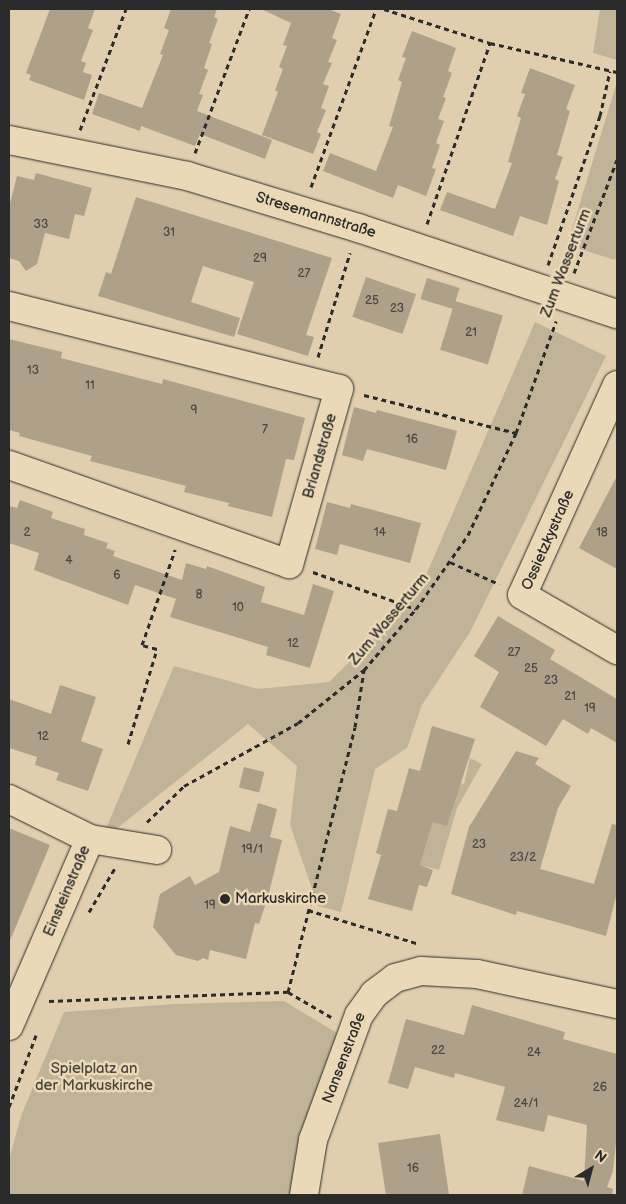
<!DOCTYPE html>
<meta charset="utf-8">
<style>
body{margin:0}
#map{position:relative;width:626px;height:1204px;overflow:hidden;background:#e0ceae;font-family:"Balsamiq Sans",sans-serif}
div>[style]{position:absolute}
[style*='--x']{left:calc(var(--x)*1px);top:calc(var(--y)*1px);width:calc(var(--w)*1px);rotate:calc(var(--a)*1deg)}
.green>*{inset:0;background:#c1b398}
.building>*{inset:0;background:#aea089;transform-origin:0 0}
.path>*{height:3px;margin-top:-1.5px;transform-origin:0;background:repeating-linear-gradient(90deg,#2b2b2b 0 5px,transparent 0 9px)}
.roads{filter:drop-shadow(0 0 1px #2b2b2b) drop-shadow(0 0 1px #2b2b2b)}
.minor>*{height:28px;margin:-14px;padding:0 14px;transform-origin:14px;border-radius:14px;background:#ebd8b6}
.dots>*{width:14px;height:14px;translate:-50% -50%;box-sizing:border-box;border:2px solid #ebd8b6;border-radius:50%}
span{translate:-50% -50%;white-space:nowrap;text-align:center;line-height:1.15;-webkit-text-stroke:5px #ebd8b6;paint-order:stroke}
.number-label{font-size:12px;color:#4c4842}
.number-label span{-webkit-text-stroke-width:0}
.street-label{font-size:15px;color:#2b2b2b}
.poi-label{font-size:15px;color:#2b2b2b}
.left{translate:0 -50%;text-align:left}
.park-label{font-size:15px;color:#494641}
.frame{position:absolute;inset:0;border:10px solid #2b2b2b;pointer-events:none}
.north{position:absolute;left:566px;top:1144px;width:50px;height:50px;-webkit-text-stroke:4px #ebd8b6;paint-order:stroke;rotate:37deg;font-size:14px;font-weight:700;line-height:20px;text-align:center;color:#2b2b2b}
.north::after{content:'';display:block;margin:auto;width:18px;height:22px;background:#2b2b2b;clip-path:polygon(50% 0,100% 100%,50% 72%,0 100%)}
</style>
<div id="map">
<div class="green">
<div style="clip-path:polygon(600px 9px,617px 9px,617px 60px,593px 53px)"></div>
<div style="clip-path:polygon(617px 82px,617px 254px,615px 260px,567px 245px)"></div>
<div style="clip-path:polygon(535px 322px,606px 356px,470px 632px,422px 705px,407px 748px,375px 769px,341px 912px,318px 906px,290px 825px,297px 766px,248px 724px,101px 841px,174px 666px,258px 689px,329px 682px,418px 594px)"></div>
<div style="clip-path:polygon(470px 758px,482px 764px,457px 808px,439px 870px,420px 865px,433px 822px,441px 824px,452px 780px,464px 784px)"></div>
<div style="clip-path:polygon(284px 1001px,337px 1033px,290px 1195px,9px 1195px,9px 1160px,21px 1116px,64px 1012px,175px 1004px)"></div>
</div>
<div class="building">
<div style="clip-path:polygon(50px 9px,95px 9px,88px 28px,93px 30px,81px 61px,86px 63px,83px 72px,92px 75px,84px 100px,29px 80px,31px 75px,26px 73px)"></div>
<div style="clip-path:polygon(171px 9px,217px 9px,214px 17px,218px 19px,209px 43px,212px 44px,204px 68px,208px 70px,199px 94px,203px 95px,197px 111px,272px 140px,265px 159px,200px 134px,195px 146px,141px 126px,140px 131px,92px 114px,99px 93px,142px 108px,163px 55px,160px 54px,169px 30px,164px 28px)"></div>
<div style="clip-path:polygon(261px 9px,328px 9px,341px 14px,332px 38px,337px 40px,328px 62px,332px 63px,323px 84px,329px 86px,321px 108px,326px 110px,317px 132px,321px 134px,313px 154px,262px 135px,278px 92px,275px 90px,283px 69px,279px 67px,287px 46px,283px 45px,291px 23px)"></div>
<div style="clip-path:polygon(412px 31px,456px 48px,448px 71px,452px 73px,443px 97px,446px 98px,438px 119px,444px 121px,436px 143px,440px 145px,432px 168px,436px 169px,426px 196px,398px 185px,393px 198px,323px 171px,330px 153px,376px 171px,393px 127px,389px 126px,402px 82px,398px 80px,406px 58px,402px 57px)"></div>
<div style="clip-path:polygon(530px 68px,575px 85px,566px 109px,570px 111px,557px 155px,563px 157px,555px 179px,559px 181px,547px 225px,520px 216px,513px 236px,440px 210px,447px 192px,495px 209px,512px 163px,508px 162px,521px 118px,517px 116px,525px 94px,521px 93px)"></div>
<div style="clip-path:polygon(36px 173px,92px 188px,84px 216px,75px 214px,69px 239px,45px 233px,37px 264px,26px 271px,19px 261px,9px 258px,9px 207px,17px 176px,34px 180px)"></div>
<div style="clip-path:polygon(136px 197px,332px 258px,306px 335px,314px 337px,308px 356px,237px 334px,254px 282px,203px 266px,191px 302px,240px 318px,234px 337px,98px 296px,106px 272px,111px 274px)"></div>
<div style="left:366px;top:277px;width:53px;height:42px;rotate:19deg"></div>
<div style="left:427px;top:278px;width:34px;height:22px;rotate:17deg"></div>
<div style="left:455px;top:301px;width:50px;height:51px;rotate:17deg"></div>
<div style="clip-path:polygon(9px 339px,62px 352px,61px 358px,162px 384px,163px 379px,305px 418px,294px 460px,286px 459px,272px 517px,228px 506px,229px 503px,184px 492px,186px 486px,90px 461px,92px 456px,19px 436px,20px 433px,9px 430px)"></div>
<div style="clip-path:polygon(354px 407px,376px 413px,377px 410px,457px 431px,446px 470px,367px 449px,363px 461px,342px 455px)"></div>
<div style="clip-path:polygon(617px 476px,617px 569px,579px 548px)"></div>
<div style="clip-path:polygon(20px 500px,53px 512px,51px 518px,85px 529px,84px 535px,108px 543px,106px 548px,115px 551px,113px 556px,182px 580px,186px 563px,206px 569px,207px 566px,265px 587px,261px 602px,304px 615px,313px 584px,334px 591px,310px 668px,266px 655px,268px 647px,170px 617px,176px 599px,135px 585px,128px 605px,34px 570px,39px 553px,9px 543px,9px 506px,17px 508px)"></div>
<div style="clip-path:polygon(327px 502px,350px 508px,351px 504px,421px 523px,410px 563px,340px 544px,337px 555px,315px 549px)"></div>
<div style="clip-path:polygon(498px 616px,555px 650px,550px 659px,617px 699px,617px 743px,591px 728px,588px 734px,563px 719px,546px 746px,480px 707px,499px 672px,474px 656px)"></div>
<div style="clip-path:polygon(60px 685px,96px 697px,81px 741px,103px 749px,88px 791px,56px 780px,59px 773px,35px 765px,37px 757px,9px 748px,9px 699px,51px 714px)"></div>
<div style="clip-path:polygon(432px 726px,475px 739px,447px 826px,433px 822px,420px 865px,433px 870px,427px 887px,419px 885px,412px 911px,368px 899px,381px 855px,376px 853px,388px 809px,397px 811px,409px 768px,420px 771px)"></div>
<div style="clip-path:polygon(516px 751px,539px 758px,535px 764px,571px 786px,558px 808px,540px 869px,594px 884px,612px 824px,617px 825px,617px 893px,606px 936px,517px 911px,516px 915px,451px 894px,469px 827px)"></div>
<div style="left:244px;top:767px;width:21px;height:21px;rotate:14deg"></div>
<div style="clip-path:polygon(258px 803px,277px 809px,270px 837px,282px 840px,268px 897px,259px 924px,255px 923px,246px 959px,210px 950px,208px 960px,203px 958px,198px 961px,176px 955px,153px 927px,160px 894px,190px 876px,195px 885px,219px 872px,230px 826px,250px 832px)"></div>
<div style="clip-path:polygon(9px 828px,50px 845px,9px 943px)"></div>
<div style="clip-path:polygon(472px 1005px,565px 1032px,563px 1039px,617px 1054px,617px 1134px,613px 1171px,607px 1187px,613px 1189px,612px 1195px,522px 1195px,529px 1166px,584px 1181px,587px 1125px,548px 1115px,544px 1132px,496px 1120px,505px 1087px,455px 1073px,454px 1078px,415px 1067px,408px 1089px,388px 1083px,406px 1019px,464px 1035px)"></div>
<div style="clip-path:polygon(440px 1134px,449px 1195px,386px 1195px,378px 1143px)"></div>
</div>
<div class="path">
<div style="--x:384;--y:9;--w:111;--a:17.8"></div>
<div style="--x:490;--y:43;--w:130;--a:12.9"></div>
<div style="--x:80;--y:130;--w:129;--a:-69.2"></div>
<div style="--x:195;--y:153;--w:154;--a:-69.4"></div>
<div style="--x:311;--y:187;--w:189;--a:-69.9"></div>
<div style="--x:427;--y:224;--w:192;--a:-70.8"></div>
<div style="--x:548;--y:265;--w:158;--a:-70.8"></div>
<div style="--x:600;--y:116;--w:46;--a:-77.5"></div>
<div style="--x:574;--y:273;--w:121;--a:-69.2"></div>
<div style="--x:318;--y:357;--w:109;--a:-72.9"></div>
<div style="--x:364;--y:395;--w:157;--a:14"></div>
<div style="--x:450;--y:562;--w:54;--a:24.2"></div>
<div style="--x:313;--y:572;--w:109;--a:19.8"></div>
<div style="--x:128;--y:744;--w:99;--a:-73"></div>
<div style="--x:157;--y:649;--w:16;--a:-165"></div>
<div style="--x:142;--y:645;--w:101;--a:-70.8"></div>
<div style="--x:147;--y:822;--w:52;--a:-44.2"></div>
<div style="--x:184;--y:786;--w:130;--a:-28.9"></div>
<div style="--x:298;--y:723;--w:85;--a:-38.8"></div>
<div style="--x:364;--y:670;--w:80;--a:-49.6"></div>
<div style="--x:416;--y:609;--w:90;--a:-54.9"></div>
<div style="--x:468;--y:535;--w:113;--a:-64.8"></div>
<div style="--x:516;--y:433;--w:119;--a:-70.3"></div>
<div style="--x:308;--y:910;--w:116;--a:17"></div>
<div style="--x:89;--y:912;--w:51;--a:-59.4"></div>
<div style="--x:288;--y:992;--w:273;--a:-75.8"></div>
<div style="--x:355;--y:727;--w:58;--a:-81"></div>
<div style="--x:49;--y:1001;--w:239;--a:-2.2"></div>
<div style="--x:288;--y:992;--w:50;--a:30.2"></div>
<div style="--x:9;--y:1107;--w:77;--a:-69.4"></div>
</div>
<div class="roads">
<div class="minor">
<div style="--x:9;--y:140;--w:182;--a:11.4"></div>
<div style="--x:187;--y:176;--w:179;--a:16.9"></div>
<div style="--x:358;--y:228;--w:273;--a:18.4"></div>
<div style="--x:9;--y:306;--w:340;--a:14.1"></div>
<div style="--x:339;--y:389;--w:182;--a:105.9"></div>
<div style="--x:289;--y:564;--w:297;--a:-160.5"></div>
<div style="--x:617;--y:385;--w:230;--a:114.3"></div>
<div style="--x:522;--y:595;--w:110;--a:30.1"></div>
<div style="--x:9;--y:799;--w:90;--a:26.3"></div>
<div style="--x:90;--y:839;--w:68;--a:9.3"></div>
<div style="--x:9;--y:1026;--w:204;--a:-66.6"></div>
<div style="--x:304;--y:1195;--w:56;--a:-80.7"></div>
<div style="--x:313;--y:1140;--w:133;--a:-69.8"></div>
<div style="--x:359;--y:1015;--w:26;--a:-54"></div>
<div style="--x:374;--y:994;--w:26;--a:-37"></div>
<div style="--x:395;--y:978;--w:27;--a:-15"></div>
<div style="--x:421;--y:971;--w:56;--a:3.1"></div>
<div style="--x:477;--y:974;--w:143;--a:12.1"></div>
</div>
</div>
<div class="dots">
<div style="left:225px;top:899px;background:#2b2b2b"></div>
</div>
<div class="number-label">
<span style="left:41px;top:225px">33</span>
<span style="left:169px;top:233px">31</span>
<span style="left:260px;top:259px">29</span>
<span style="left:304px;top:274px">27</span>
<span style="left:372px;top:301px">25</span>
<span style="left:397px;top:309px">23</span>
<span style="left:471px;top:333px">21</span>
<span style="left:33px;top:371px">13</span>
<span style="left:90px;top:386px">11</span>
<span style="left:194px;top:411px">9</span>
<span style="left:265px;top:430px">7</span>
<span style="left:412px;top:440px">16</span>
<span style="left:27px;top:533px">2</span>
<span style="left:380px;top:533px">14</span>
<span style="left:602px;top:533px">18</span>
<span style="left:69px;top:561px">4</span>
<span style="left:117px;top:576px">6</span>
<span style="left:199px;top:595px">8</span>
<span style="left:238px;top:608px">10</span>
<span style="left:293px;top:644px">12</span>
<span style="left:514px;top:653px">27</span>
<span style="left:531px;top:669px">25</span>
<span style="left:551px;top:681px">23</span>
<span style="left:570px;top:697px">21</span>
<span style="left:590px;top:709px">19</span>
<span style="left:43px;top:737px">12</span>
<span style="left:479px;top:845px">23</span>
<span style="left:252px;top:850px">19/1</span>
<span style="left:523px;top:858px">23/2</span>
<span style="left:210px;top:906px">19</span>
<span style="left:438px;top:1051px">22</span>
<span style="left:534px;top:1053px">24</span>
<span style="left:600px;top:1088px">26</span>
<span style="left:526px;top:1104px">24/1</span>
<span style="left:413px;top:1169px">16</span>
</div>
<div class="street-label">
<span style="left:316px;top:215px;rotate:17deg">Stresemannstraße</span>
<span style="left:566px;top:263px;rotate:-69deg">Zum Wasserturm</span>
<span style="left:320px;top:456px;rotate:-74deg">Briandstraße</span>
<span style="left:548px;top:540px;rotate:-66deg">Ossietzkystraße</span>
<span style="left:389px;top:619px;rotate:-50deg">Zum Wasserturm</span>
<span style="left:67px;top:891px;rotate:-67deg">Einsteinstraße</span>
<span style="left:344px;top:1058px;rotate:-69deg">Nansenstraße</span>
</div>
<div class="poi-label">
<span class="left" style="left:235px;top:899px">Markuskirche</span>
</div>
<div class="park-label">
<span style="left:94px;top:1077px">Spielplatz an<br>der Markuskirche</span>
</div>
<div class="frame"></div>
<div class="north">N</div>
</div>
